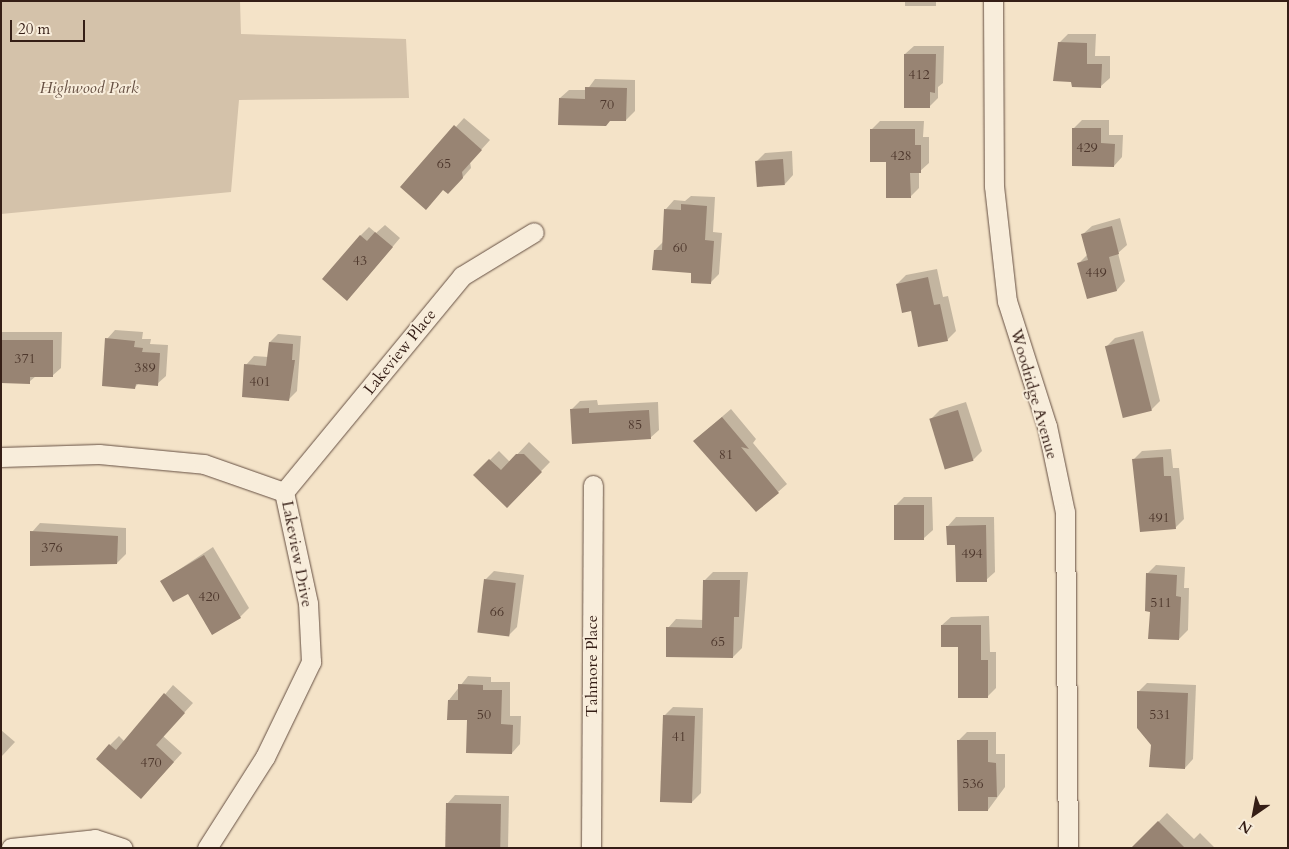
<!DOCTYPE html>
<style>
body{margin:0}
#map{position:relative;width:1289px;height:849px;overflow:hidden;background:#f4e3c8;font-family:Cardo,serif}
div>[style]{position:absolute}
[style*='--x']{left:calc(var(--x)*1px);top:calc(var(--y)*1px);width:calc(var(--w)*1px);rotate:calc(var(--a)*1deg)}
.green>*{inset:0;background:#d4c2aa}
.shadow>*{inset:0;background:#0003;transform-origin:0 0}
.building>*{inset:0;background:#988473;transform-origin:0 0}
.roads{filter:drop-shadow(0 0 1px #654f42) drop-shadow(0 0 1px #654f42)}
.street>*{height:19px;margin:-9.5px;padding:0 9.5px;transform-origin:9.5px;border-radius:9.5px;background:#f8eddb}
span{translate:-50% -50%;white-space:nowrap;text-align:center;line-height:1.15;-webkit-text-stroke:4px #f8eddb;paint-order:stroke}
.number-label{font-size:14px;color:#4e382d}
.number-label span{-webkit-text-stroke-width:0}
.park-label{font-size:16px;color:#654f42;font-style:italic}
.street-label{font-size:16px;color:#351e16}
.frame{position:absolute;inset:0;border:2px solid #351e16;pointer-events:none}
.north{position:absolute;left:1229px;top:789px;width:50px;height:50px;-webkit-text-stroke:4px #f8eddb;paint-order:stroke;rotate:213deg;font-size:14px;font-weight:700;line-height:20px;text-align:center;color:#351e16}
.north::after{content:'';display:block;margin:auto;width:18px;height:22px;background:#351e16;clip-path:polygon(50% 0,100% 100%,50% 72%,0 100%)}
.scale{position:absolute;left:10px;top:20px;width:75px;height:22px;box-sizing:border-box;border:2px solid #351e16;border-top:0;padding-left:6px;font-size:15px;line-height:18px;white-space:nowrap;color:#351e16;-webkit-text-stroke:4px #f8eddb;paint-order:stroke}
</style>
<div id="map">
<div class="green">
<div style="clip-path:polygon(1px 1px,240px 1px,241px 34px,406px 39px,409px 98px,239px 100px,231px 192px,1px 214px)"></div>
</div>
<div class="shadow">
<div style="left:905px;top:1px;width:31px;height:5px"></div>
<div style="clip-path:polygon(1071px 1px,1101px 1px,1071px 2px)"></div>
<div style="clip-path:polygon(1068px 34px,1096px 34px,1095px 56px,1110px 56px,1110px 78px,1101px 86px,1059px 43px)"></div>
<div style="clip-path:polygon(914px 46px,944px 46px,943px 83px,938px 87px,938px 98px,930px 106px,905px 54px)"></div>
<div style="clip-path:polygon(595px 79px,635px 80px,635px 111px,626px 120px,560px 98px,569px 90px,587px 90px)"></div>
<div style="clip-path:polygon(464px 118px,490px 140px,470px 162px,471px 168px,457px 184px,444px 189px,402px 186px)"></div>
<div style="clip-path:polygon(1082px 120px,1109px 120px,1109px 135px,1123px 135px,1122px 157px,1114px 166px,1073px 129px)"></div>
<div style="clip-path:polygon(880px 121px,924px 121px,923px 137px,929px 137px,929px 163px,919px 172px,919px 188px,910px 197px,871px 130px)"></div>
<div style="clip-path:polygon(792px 151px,793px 175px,785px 184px,757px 161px,765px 153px)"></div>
<div style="clip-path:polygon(691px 196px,715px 197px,713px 232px,722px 233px,719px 274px,710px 283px,655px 250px,663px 242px,666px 209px,674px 200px,685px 201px)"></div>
<div style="clip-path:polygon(1120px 218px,1127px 245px,1118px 253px,1125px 281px,1117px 290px,1087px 297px,1079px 263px,1088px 254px,1083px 234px,1092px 226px)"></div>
<div style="clip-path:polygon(385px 225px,400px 238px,356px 290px,360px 236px,369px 227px,376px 233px)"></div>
<div style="clip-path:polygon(937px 269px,943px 297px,948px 296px,956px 331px,947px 340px,912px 309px,897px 284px,906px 275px)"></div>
<div style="clip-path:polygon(115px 330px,143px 332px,142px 339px,151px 339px,150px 344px,168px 345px,166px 376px,157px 384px,139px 383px,135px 387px,107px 339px)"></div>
<div style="clip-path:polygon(1143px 331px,1160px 401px,1151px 410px,1106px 347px,1115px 338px)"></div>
<div style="clip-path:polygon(1px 332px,62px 332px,61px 368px,52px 376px,36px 376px,29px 382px,1px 382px)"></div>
<div style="clip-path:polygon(278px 334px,301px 336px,297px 391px,288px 400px,246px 365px,254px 356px,268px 357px,270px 342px)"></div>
<div style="clip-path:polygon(597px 400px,598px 405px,658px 402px,659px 430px,650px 438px,571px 410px,580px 401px)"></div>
<div style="clip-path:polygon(966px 402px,982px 451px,973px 460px,931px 419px,940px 410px)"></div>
<div style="clip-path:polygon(731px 409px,756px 439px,753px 443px,787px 484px,778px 492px,694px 441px)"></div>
<div style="clip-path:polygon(529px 442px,550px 462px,507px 506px,475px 475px,499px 451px,510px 462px)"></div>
<div style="clip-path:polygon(1171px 449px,1173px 468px,1179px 468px,1184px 519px,1175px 528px,1133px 460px,1142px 451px)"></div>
<div style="clip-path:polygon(904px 497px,932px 497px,933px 530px,924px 538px,895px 506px)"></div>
<div style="clip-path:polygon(956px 517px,994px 517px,995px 572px,986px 580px,957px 544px,948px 526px)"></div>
<div style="clip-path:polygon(40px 523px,126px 528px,126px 554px,117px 563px,32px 532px)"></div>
<div style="clip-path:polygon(213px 547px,249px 608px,240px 617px,162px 581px)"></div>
<div style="clip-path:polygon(1156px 565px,1185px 567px,1184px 588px,1189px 588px,1188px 630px,1179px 639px,1151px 610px,1147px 574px)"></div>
<div style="clip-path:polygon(494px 571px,524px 575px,517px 627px,509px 635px,485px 580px)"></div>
<div style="clip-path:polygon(713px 572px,748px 572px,742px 648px,733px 657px,668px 628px,676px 619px,704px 620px,705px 580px)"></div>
<div style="clip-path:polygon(989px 616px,990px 652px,996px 652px,996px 688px,987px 697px,959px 645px,942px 625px,951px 617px)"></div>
<div style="clip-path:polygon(468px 676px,491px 677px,491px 682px,510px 682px,510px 716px,521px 716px,520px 744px,512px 753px,449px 700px)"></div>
<div style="clip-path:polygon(1147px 683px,1196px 685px,1193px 759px,1185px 768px,1152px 744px,1138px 692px)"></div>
<div style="clip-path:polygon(173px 685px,193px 703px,163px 736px,182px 753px,149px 789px,110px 745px,119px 736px,125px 742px)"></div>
<div style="clip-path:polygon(673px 707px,703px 708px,701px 793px,692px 802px,664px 716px)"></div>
<div style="clip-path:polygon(1px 730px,15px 742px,1px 757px)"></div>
<div style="clip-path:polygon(967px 732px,996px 732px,996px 754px,1005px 754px,1005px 787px,988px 810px,958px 741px)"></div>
<div style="clip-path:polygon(455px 795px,509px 796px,508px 848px,472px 848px,447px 804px)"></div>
<div style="clip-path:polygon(1167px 813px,1194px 839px,1200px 833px,1215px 848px,1145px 848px,1139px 842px)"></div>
</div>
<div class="building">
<div style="clip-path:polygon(1058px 42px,1087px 43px,1087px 64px,1102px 64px,1101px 88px,1072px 87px,1071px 82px,1053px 81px)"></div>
<div style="clip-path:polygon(904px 54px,936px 54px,935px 93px,930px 92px,930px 108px,904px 108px)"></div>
<div style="clip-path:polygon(585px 87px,627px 88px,626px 121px,610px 121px,606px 126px,558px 125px,559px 98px,585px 99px)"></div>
<div style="clip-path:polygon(454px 125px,482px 150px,462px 172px,463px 178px,448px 194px,443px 190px,426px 210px,400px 187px)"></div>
<div style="clip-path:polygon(1072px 128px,1101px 128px,1101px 143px,1115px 144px,1114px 167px,1072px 166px)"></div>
<div style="clip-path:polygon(870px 129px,915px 129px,915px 145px,921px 145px,921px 173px,910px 173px,911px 198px,886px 198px,886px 162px,870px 162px)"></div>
<div style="left:783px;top:159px;width:26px;height:28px;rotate:86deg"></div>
<div style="clip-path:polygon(681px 204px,707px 206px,705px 240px,714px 241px,711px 284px,691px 283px,691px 273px,652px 270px,654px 250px,662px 250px,664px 209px,681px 210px)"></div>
<div style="clip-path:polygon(1112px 226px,1119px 254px,1109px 257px,1117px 291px,1087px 299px,1077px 263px,1088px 260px,1081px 234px)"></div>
<div style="clip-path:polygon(375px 232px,393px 247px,347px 301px,322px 279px,360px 235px,367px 241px)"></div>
<div style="clip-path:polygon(928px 277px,934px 305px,940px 304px,948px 341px,918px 347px,911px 311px,902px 313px,896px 284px)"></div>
<div style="clip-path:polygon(105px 338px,135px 341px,134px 347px,143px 348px,142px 352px,160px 353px,158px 386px,136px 384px,135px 389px,102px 386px)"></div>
<div style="left:1134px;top:339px;width:74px;height:30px;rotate:76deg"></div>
<div style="clip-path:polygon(1px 340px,53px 340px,53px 377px,30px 377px,30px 384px,1px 383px)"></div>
<div style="clip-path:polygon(269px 342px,293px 344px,292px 360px,295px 360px,289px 401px,242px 397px,244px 364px,266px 366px)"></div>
<div style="clip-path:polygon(589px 408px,589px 413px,649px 410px,651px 439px,572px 444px,570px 409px)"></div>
<div style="left:958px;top:410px;width:53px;height:30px;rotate:73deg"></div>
<div style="clip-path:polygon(722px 417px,749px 449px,741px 447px,779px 493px,756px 512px,693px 441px)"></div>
<div style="clip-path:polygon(516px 454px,524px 454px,542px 472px,507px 508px,473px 475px,489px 459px,501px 470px)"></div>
<div style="clip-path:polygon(1163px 457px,1164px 476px,1171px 476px,1176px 529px,1140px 532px,1132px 459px)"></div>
<div style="left:894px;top:505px;width:30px;height:35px"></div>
<div style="clip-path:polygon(986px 525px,987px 582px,956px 582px,955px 545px,947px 545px,946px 526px)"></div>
<div style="clip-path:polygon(30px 531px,118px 536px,117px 564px,30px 566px)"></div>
<div style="clip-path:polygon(204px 555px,241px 618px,212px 635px,188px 594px,173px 602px,160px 581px)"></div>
<div style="clip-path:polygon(1146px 573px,1177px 575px,1176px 596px,1181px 597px,1179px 640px,1148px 639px,1150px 612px,1145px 611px)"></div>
<div style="left:484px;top:579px;width:32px;height:54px;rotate:7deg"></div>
<div style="clip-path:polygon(703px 580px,740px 580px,739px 617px,734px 617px,733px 658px,666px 657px,666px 627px,702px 628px)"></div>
<div style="clip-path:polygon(941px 625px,981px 625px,981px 660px,988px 660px,988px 698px,958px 698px,958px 647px,941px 647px)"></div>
<div style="clip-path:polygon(458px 684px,483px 685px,483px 690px,502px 690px,501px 724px,513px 725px,512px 754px,466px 753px,467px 720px,447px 720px,448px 700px,458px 700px)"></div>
<div style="clip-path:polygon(1137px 691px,1188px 693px,1185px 769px,1149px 767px,1151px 745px,1137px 728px)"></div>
<div style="clip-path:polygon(164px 693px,185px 713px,156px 745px,174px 762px,141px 799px,96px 759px,109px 744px,116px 750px)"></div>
<div style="left:663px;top:715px;width:32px;height:87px;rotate:2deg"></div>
<div style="clip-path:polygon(957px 740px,988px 740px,988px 762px,996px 763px,997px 797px,988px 797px,988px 811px,958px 811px)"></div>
<div style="left:446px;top:803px;width:55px;height:44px;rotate:1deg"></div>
<div style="clip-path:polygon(1158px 821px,1185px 848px,1131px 848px)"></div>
</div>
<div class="roads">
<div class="street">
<div style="--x:993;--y:1;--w:185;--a:89.7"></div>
<div style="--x:994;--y:186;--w:116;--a:83.6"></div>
<div style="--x:1007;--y:301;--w:131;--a:72.3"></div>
<div style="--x:1047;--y:426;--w:88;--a:78.2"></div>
<div style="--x:1065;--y:512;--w:336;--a:89.5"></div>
<div style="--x:1;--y:457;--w:98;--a:-1.8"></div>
<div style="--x:99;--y:454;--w:105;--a:5.4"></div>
<div style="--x:204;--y:464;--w:85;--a:19.3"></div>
<div style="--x:284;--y:492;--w:280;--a:-50.5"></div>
<div style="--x:462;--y:276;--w:84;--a:-31.4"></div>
<div style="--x:11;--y:848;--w:84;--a:-6.1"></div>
<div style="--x:95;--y:839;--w:29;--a:18"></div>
<div style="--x:207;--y:848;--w:108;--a:-57.5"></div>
<div style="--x:265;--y:757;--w:106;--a:-64.2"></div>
<div style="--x:311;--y:662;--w:59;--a:-92.9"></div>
<div style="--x:308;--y:603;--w:114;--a:-102.2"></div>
<div style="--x:591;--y:848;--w:363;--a:-89.7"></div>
</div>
</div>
<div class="number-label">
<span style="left:919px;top:75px">412</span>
<span style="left:607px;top:105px">70</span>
<span style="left:1087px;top:148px">429</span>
<span style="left:901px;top:156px">428</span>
<span style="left:444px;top:164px">65</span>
<span style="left:680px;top:248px">60</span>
<span style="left:360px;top:261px">43</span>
<span style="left:1096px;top:273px">449</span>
<span style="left:25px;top:359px">371</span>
<span style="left:145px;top:368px">389</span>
<span style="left:260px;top:382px">401</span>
<span style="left:635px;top:425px">85</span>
<span style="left:726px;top:455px">81</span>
<span style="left:1159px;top:518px">491</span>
<span style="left:52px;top:548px">376</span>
<span style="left:972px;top:554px">494</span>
<span style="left:209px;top:597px">420</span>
<span style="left:1161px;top:603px">511</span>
<span style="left:497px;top:612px">66</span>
<span style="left:718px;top:642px">65</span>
<span style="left:484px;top:715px">50</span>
<span style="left:1160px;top:715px">531</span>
<span style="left:679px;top:737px">41</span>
<span style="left:151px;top:763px">470</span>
<span style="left:973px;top:784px">536</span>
</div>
<div class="park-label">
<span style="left:89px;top:88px">Highwood Park</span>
</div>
<div class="street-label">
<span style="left:400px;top:352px;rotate:-51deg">Lakeview Place</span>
<span style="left:1034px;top:394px;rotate:74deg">Woodridge Avenue</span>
<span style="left:297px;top:554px;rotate:79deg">Lakeview Drive</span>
<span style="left:592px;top:666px;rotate:-90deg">Tahmore Place</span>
</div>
<div class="frame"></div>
<div class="north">N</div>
<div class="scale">20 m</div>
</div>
